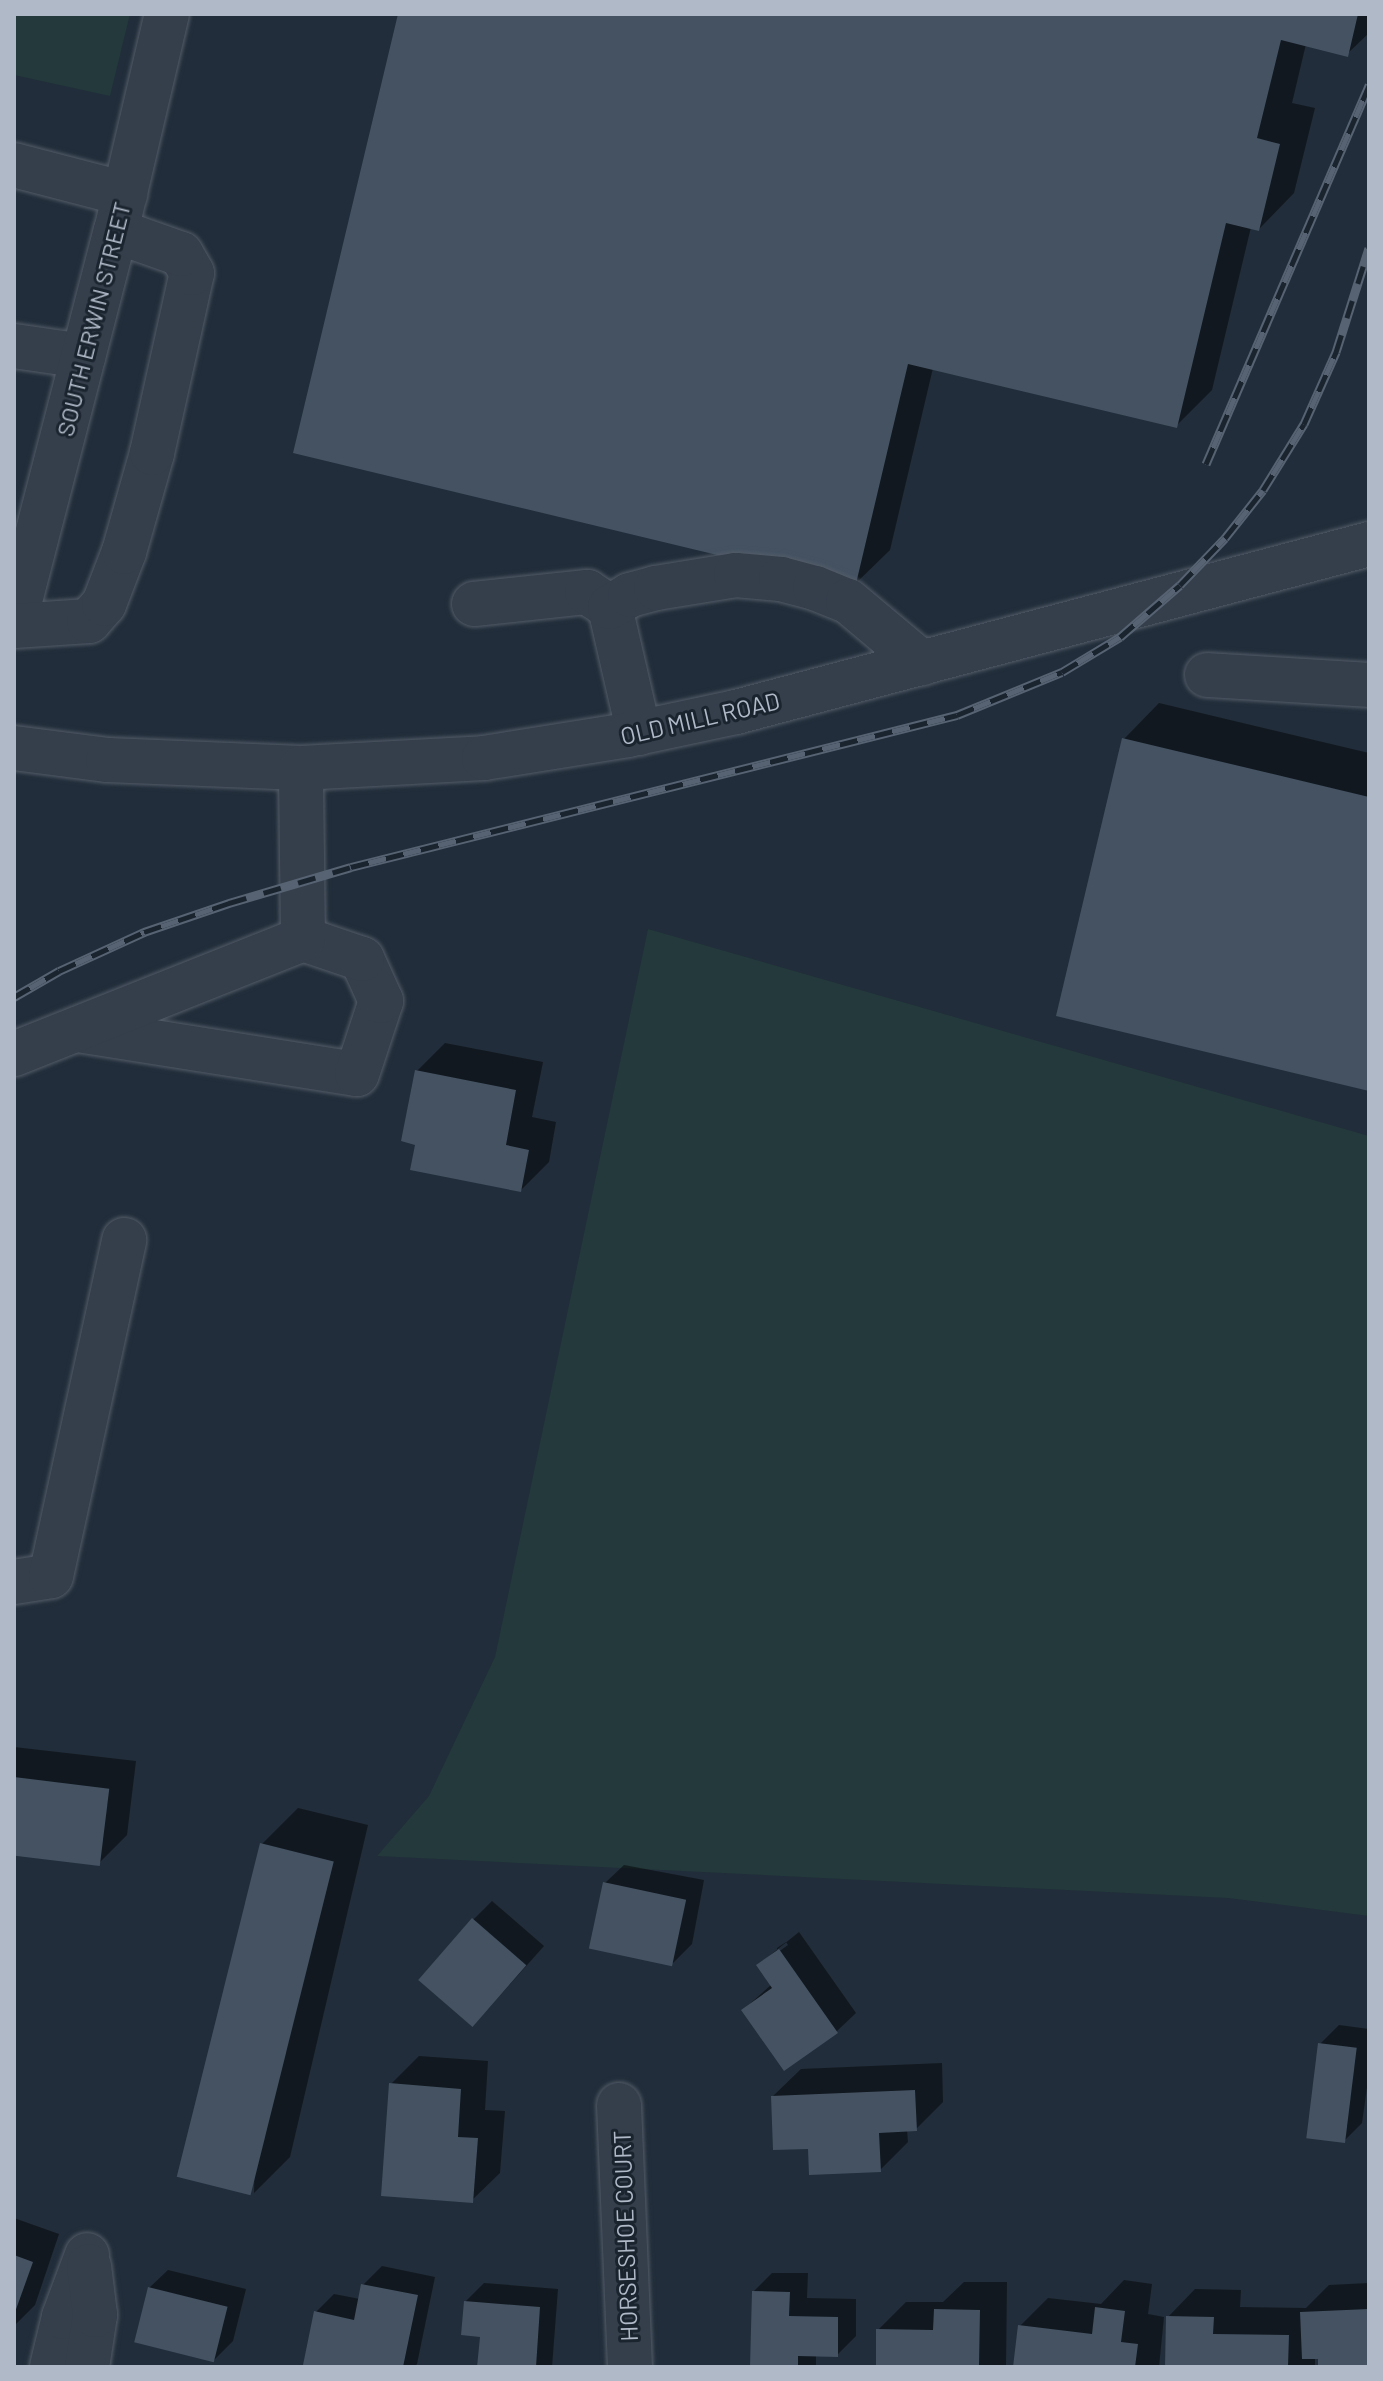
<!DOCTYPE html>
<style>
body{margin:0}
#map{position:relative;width:1383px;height:2381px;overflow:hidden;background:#212d3a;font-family:Barlow,sans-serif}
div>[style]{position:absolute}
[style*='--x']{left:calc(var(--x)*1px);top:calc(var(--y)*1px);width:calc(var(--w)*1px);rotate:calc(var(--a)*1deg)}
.green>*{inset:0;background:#23393b}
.shadow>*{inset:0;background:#0007}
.building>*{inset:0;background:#445262;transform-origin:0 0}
.roads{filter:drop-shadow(0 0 2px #535c68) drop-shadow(0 0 2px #535c68)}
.minor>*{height:44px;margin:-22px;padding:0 22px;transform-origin:22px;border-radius:22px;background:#353e4b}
.rail>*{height:9px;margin-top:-4.5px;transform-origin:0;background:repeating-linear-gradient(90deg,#1a242f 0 18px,#576372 0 36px);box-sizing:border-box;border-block:2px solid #576372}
span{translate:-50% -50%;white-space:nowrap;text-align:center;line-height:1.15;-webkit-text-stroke:6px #1a242f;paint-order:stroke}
.street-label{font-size:24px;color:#b0b9c7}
.frame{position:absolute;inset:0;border:16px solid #b0b9c7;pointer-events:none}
</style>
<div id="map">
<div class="green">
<div style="clip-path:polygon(14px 14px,130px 14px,110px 96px,14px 75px)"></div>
<div style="clip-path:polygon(648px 929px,1369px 1136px,1369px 1916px,1228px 1898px,377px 1856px,429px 1796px,495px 1657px)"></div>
</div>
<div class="shadow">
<div style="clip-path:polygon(400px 14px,1369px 14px,1369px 33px,1347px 54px,1306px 44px,1292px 103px,1315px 108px,1294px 193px,1259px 229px,1251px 227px,1212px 390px,1176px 426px,933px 368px,890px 550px,854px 585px)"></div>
<div style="clip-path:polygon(1159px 703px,1369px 753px,1369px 1089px,1124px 739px)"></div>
<div style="clip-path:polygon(445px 1043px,543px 1062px,532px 1117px,556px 1122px,549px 1162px,521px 1190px,417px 1143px,417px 1071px)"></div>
<div style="clip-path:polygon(14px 1747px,136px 1761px,127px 1835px,99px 1863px,14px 1853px)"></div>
<div style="clip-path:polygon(298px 1808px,368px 1825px,290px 2157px,254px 2193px,262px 1844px)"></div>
<div style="clip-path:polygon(624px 1865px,704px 1880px,692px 1944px,673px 1963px,605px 1883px)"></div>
<div style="clip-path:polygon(492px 1901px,544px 1946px,473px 2026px,473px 1920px)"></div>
<div style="clip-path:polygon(evenodd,799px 1932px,856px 2013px,837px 2031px,784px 2068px,743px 2010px,772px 1984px,758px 1965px,799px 1932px,786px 1942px,788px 1945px,777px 1953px,777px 1948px,786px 1942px)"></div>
<div style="clip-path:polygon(1339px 2025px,1369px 2029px,1369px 2073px,1362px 2123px,1343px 2142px,1320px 2044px)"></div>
<div style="clip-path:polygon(419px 2056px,488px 2061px,485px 2110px,505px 2111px,500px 2173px,472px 2200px,391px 2084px)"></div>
<div style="clip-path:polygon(942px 2063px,943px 2102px,916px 2129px,907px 2130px,908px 2142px,880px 2170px,809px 2146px,773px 2096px,801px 2069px)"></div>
<div style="clip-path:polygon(14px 2218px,59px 2234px,35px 2305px,14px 2326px)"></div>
<div style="clip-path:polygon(382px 2266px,435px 2277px,417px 2364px,414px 2367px,323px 2367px,305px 2363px,316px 2312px,334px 2294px,360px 2299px,363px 2285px)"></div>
<div style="clip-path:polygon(168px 2270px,246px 2289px,233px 2341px,214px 2360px,149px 2288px)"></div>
<div style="clip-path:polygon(772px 2273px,808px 2273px,807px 2298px,856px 2299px,856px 2336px,837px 2355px,816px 2354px,816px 2367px,752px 2367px,754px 2291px)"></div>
<div style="clip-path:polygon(1124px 2280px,1152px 2284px,1148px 2314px,1164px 2317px,1159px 2367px,1015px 2367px,1020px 2326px,1048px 2298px,1101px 2304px)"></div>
<div style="clip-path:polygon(964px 2282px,1007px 2282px,1006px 2367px,878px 2367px,878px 2330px,906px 2302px,943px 2302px)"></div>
<div style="clip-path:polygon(484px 2283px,558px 2289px,552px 2367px,479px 2367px,482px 2335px,465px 2302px)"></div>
<div style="clip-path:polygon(1369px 2283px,1369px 2367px,1320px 2367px,1320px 2357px,1315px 2357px,1315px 2367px,1167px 2367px,1168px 2317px,1195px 2289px,1241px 2290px,1240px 2307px,1306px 2308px,1329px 2285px)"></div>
</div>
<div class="building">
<div style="clip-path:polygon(398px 14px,1358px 14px,1348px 57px,1281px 40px,1257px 138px,1280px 144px,1259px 231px,1226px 223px,1177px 428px,908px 364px,855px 588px,293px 453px)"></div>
<div style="clip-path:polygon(1122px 738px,1369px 797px,1369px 1091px,1056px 1016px)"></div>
<div style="clip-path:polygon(415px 1070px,516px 1090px,506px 1145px,529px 1150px,521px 1192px,410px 1170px,415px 1145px,401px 1141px)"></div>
<div style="left:14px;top:1777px;width:96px;height:78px;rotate:7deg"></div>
<div style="left:260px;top:1843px;width:76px;height:344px;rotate:14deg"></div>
<div style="left:603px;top:1882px;width:85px;height:68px;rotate:12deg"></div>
<div style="left:472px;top:1918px;width:72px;height:82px;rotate:41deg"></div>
<div style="clip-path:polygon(779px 1949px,838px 2033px,784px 2071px,741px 2010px,772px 1988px,756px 1965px)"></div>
<div style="left:1318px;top:2043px;width:39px;height:96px;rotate:7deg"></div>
<div style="clip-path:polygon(389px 2083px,461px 2089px,458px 2137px,478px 2138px,473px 2203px,381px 2196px)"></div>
<div style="clip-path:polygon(915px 2090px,917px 2131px,879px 2133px,881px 2172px,809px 2175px,808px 2149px,773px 2150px,771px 2096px)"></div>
<div style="clip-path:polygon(14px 2255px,33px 2262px,14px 2315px)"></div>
<div style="clip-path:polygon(361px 2284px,418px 2295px,403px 2367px,303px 2365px,314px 2311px,354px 2320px)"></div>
<div style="left:148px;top:2287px;width:82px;height:57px;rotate:14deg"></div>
<div style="clip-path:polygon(752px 2291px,790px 2292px,789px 2316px,838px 2317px,838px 2357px,798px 2356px,798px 2367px,750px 2367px)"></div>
<div style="clip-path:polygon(464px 2301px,540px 2307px,536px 2367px,477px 2367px,480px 2337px,461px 2335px)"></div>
<div style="clip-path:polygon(1095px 2307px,1125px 2311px,1121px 2342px,1138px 2344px,1135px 2367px,1013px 2367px,1018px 2325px,1092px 2334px)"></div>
<div style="clip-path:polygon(934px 2309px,980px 2310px,979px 2367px,876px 2367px,876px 2329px,933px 2330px)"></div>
<div style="clip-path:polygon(1369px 2309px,1369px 2367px,1318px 2367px,1318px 2359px,1302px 2359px,1300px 2312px)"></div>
<div style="clip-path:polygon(1166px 2316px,1214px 2317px,1213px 2334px,1289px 2335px,1288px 2367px,1165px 2367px)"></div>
</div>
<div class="roads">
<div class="minor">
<div style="--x:14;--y:165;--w:115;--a:14.6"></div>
<div style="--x:14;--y:346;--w:70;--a:8.2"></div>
<div style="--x:474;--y:604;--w:114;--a:-6.1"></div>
<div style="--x:587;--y:592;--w:27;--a:33"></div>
<div style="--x:14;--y:624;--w:406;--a:-75.5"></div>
<div style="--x:116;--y:231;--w:223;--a:-76.8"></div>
<div style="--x:14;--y:626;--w:75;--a:-3.8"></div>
<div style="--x:89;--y:621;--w:23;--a:-49"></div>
<div style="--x:104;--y:604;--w:56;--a:-69"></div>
<div style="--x:124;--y:552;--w:103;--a:-74.2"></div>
<div style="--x:152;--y:453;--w:184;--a:-77.5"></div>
<div style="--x:192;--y:273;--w:22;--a:-120"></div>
<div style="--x:181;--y:254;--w:69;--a:-160.5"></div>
<div style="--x:1207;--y:675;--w:162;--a:3.5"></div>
<div style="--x:639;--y:733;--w:129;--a:-103"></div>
<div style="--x:610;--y:607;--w:23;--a:-31"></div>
<div style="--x:630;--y:595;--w:27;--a:-15"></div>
<div style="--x:656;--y:588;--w:81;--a:-9.2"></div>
<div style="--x:736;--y:575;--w:45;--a:5.1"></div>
<div style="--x:781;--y:579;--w:35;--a:15"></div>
<div style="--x:815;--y:588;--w:35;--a:22"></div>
<div style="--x:848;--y:601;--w:97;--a:40"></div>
<div style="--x:14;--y:748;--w:95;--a:7.3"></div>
<div style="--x:108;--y:760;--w:193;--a:2.4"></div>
<div style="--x:301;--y:768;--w:183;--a:-3.1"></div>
<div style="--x:484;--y:758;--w:146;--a:-9.1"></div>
<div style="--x:628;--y:735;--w:110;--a:-12"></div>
<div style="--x:736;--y:712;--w:655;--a:-14.86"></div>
<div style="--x:78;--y:1030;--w:282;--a:9"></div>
<div style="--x:357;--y:1074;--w:77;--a:-71.8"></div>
<div style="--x:381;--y:1001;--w:46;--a:-114.3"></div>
<div style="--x:362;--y:959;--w:62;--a:-161.3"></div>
<div style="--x:14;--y:1054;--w:311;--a:-21.7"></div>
<div style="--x:303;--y:939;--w:171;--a:-90.7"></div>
<div style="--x:14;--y:1582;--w:37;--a:-9"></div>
<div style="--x:51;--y:1576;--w:344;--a:-77.7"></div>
<div style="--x:619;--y:2105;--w:262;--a:87.6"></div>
<div style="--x:52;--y:2367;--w:51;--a:-76.5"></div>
<div style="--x:64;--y:2317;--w:66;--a:-69.6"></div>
<div style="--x:87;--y:2367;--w:53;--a:-81.3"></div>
<div style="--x:95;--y:2315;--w:49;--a:-97"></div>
</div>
</div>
<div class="rail">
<div style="--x:1206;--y:464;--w:413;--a:-66.7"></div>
<div style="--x:14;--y:997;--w:52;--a:-30"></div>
<div style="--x:59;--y:971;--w:94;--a:-24.6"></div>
<div style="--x:144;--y:932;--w:90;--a:-18.8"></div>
<div style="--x:229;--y:903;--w:127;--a:-16.4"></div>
<div style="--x:351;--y:867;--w:625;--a:-14.08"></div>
<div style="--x:957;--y:715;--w:113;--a:-22.3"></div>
<div style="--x:1062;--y:672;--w:68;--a:-31.1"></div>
<div style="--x:1120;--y:637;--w:79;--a:-40.9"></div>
<div style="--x:1180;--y:585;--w:65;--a:-46.2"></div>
<div style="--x:1225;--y:538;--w:61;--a:-51.6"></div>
<div style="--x:1263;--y:490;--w:78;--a:-58.2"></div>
<div style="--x:1304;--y:424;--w:79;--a:-66"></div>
<div style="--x:1336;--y:352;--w:109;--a:-72.4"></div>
</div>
<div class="street-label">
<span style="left:93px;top:319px;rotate:-76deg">SOUTH ERWIN STREET</span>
<span style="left:700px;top:718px;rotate:-13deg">OLD MILL ROAD</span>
<span style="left:625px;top:2236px;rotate:-92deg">HORSESHOE COURT</span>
</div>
<div class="frame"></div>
</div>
